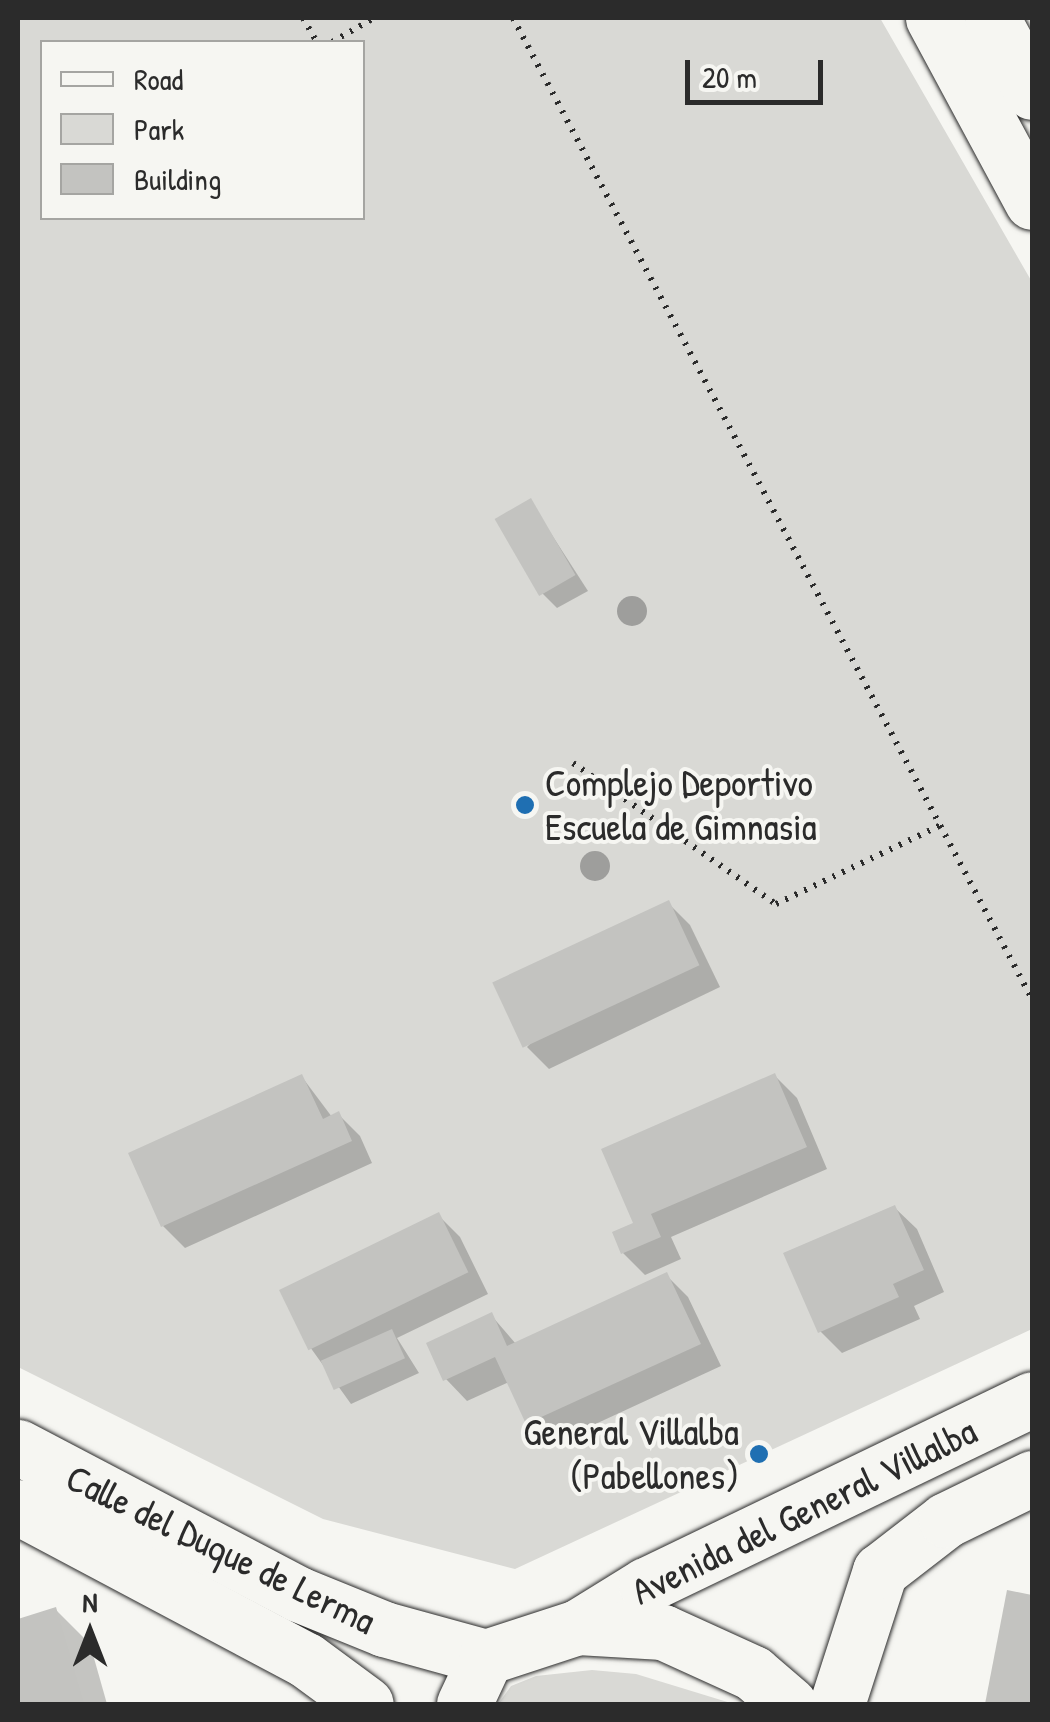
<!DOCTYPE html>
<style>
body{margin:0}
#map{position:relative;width:1050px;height:1722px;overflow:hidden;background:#f6f6f2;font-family:"Patrick Hand",sans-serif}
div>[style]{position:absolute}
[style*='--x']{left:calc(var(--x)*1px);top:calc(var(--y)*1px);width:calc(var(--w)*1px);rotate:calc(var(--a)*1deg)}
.green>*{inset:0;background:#d9d9d5}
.shadow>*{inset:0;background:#0003}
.building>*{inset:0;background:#c3c3c0;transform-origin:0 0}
.path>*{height:6px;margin-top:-3px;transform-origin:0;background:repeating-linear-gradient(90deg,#2b2b2b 0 2.5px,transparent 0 10.5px)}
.roads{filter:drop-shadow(0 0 2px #2b2b2b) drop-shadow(0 0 2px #2b2b2b)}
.minor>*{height:55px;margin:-27.5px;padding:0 27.5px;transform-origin:27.5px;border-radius:27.5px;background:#f6f6f2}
.major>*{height:55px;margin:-27.5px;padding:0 27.5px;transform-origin:27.5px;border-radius:27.5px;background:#f6f6f2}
.trees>*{width:30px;height:30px;margin:-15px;border-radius:50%;background:#9e9e9c}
.dots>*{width:28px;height:28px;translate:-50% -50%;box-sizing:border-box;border:5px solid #f6f6f2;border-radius:50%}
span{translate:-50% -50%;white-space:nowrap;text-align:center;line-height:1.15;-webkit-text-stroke:8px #f6f6f2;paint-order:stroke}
.poi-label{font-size:38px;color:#2b2b2b}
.left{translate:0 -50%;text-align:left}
.right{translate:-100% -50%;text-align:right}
.street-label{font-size:38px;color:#2b2b2b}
.frame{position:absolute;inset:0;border:20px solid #2b2b2b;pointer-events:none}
.legend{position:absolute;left:40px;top:40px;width:325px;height:180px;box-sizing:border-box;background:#f6f6f2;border:2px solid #a5a5a2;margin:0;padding:12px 18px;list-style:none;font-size:30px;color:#2b2b2b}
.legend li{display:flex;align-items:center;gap:20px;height:50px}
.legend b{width:50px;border:2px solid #a5a5a2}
.north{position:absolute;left:40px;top:1582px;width:100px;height:100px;-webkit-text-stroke:8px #f6f6f2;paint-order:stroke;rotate:0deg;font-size:28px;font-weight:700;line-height:40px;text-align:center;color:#2b2b2b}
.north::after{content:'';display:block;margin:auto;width:35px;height:45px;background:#2b2b2b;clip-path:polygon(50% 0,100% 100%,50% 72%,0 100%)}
.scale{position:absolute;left:685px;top:60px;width:138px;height:45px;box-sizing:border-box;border:5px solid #2b2b2b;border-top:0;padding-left:12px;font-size:30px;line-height:35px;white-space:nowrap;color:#2b2b2b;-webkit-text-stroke:8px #f6f6f2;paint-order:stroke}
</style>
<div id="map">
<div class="green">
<div style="clip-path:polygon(evenodd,18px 18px,880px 18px,1032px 282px,1032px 1329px,515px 1569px,323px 1519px,18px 1367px,18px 18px,42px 42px,362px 42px,362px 218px,42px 218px,42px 42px)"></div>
<div style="clip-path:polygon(592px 1670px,636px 1674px,734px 1704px,498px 1704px,511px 1686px,536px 1676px)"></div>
</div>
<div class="shadow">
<div style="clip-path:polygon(530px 501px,588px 591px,557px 608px,542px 593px)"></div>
<div style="clip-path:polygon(668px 903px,690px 925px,720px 987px,549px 1069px,527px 1047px)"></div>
<div style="clip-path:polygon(775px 1076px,797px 1098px,827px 1169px,671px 1237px,681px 1259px,645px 1275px,623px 1253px,637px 1224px)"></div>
<div style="clip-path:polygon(302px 1077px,332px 1117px,338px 1114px,360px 1136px,372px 1163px,185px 1248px,163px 1226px)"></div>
<div style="clip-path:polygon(895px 1208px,917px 1229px,944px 1292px,914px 1306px,920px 1319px,842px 1353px,820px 1331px)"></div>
<div style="clip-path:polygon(438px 1215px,460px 1237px,488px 1294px,397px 1338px,419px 1373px,351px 1404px,310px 1347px)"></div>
<div style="clip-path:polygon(666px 1275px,688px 1297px,721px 1366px,550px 1445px,528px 1423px,509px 1382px,467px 1401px,446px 1379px,491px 1315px,516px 1344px)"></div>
<div style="clip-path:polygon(1009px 1593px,1032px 1597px,1032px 1704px,987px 1704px)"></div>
<div style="clip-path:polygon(56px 1610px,90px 1644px,107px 1704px,18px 1704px,18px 1621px)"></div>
</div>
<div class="building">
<div style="left:531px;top:498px;width:89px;height:42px;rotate:60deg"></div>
<div style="left:669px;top:900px;width:72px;height:195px;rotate:65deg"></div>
<div style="clip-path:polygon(775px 1073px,807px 1147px,651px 1214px,661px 1237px,621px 1254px,612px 1232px,633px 1223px,601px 1149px)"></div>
<div style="clip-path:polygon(302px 1074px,323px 1119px,339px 1111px,352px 1141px,161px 1227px,128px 1153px)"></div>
<div style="clip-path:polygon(895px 1205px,924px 1270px,893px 1284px,899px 1297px,818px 1333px,783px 1253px)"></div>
<div style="left:439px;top:1212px;width:67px;height:178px;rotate:64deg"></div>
<div style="clip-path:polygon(667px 1272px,701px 1344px,526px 1424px,495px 1357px,443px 1381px,426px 1343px,492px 1312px,507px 1346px)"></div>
<div style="left:392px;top:1329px;width:32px;height:78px;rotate:66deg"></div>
<div style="clip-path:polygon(1007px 1590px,1032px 1595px,1032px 1704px,985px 1704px)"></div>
<div style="clip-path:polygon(56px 1607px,84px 1704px,18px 1704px,18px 1619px)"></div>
</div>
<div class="path">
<div style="--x:303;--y:18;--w:28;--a:60"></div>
<div style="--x:513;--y:18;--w:1110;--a:62.12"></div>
<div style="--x:332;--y:42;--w:48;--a:-29.7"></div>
<div style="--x:573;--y:763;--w:247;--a:34.8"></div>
<div style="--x:776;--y:904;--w:183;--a:-25.6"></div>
</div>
<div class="roads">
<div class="minor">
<div style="--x:933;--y:18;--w:209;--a:61.7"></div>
</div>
<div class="major">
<div style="--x:992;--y:18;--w:84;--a:61.6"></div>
<div style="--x:18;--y:1447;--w:316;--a:27.7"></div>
<div style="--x:298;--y:1594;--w:93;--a:22.1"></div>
<div style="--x:384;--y:1629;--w:106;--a:15.4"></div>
<div style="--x:18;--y:1507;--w:326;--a:28"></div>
<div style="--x:306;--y:1660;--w:74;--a:36.3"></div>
<div style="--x:578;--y:1627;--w:80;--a:-31.7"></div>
<div style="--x:646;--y:1585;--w:428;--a:-25.7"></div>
<div style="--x:464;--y:1704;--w:52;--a:-64.9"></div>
<div style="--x:486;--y:1657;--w:97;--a:-18.1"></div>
<div style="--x:578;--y:1627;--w:85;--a:3.4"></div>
<div style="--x:663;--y:1632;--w:99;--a:24.5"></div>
<div style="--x:753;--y:1673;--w:48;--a:40.7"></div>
<div style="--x:837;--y:1704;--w:140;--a:-72.1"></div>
<div style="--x:880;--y:1571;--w:83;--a:-37.7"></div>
<div style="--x:946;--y:1520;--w:96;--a:-26"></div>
</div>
</div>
<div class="trees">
<div style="left:632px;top:611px"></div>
<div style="left:595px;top:866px"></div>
</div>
<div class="dots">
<div style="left:525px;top:805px;background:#1f6fb2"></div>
<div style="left:759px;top:1454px;background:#1f6fb2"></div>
</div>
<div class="poi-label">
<span class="left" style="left:545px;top:805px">Complejo Deportivo<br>Escuela de Gimnasia</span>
<span class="right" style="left:739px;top:1454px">General Villalba<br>(Pabellones)</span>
</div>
<div class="street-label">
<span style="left:804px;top:1511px;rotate:-26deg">Avenida del General Villalba</span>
<span style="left:221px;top:1549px;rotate:26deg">Calle del Duque de Lerma</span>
</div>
<div class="frame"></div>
<ul class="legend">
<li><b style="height:12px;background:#f6f6f2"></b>Road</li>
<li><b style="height:28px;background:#d9d9d5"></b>Park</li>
<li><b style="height:28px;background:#c3c3c0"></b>Building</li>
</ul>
<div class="north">N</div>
<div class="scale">20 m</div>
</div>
